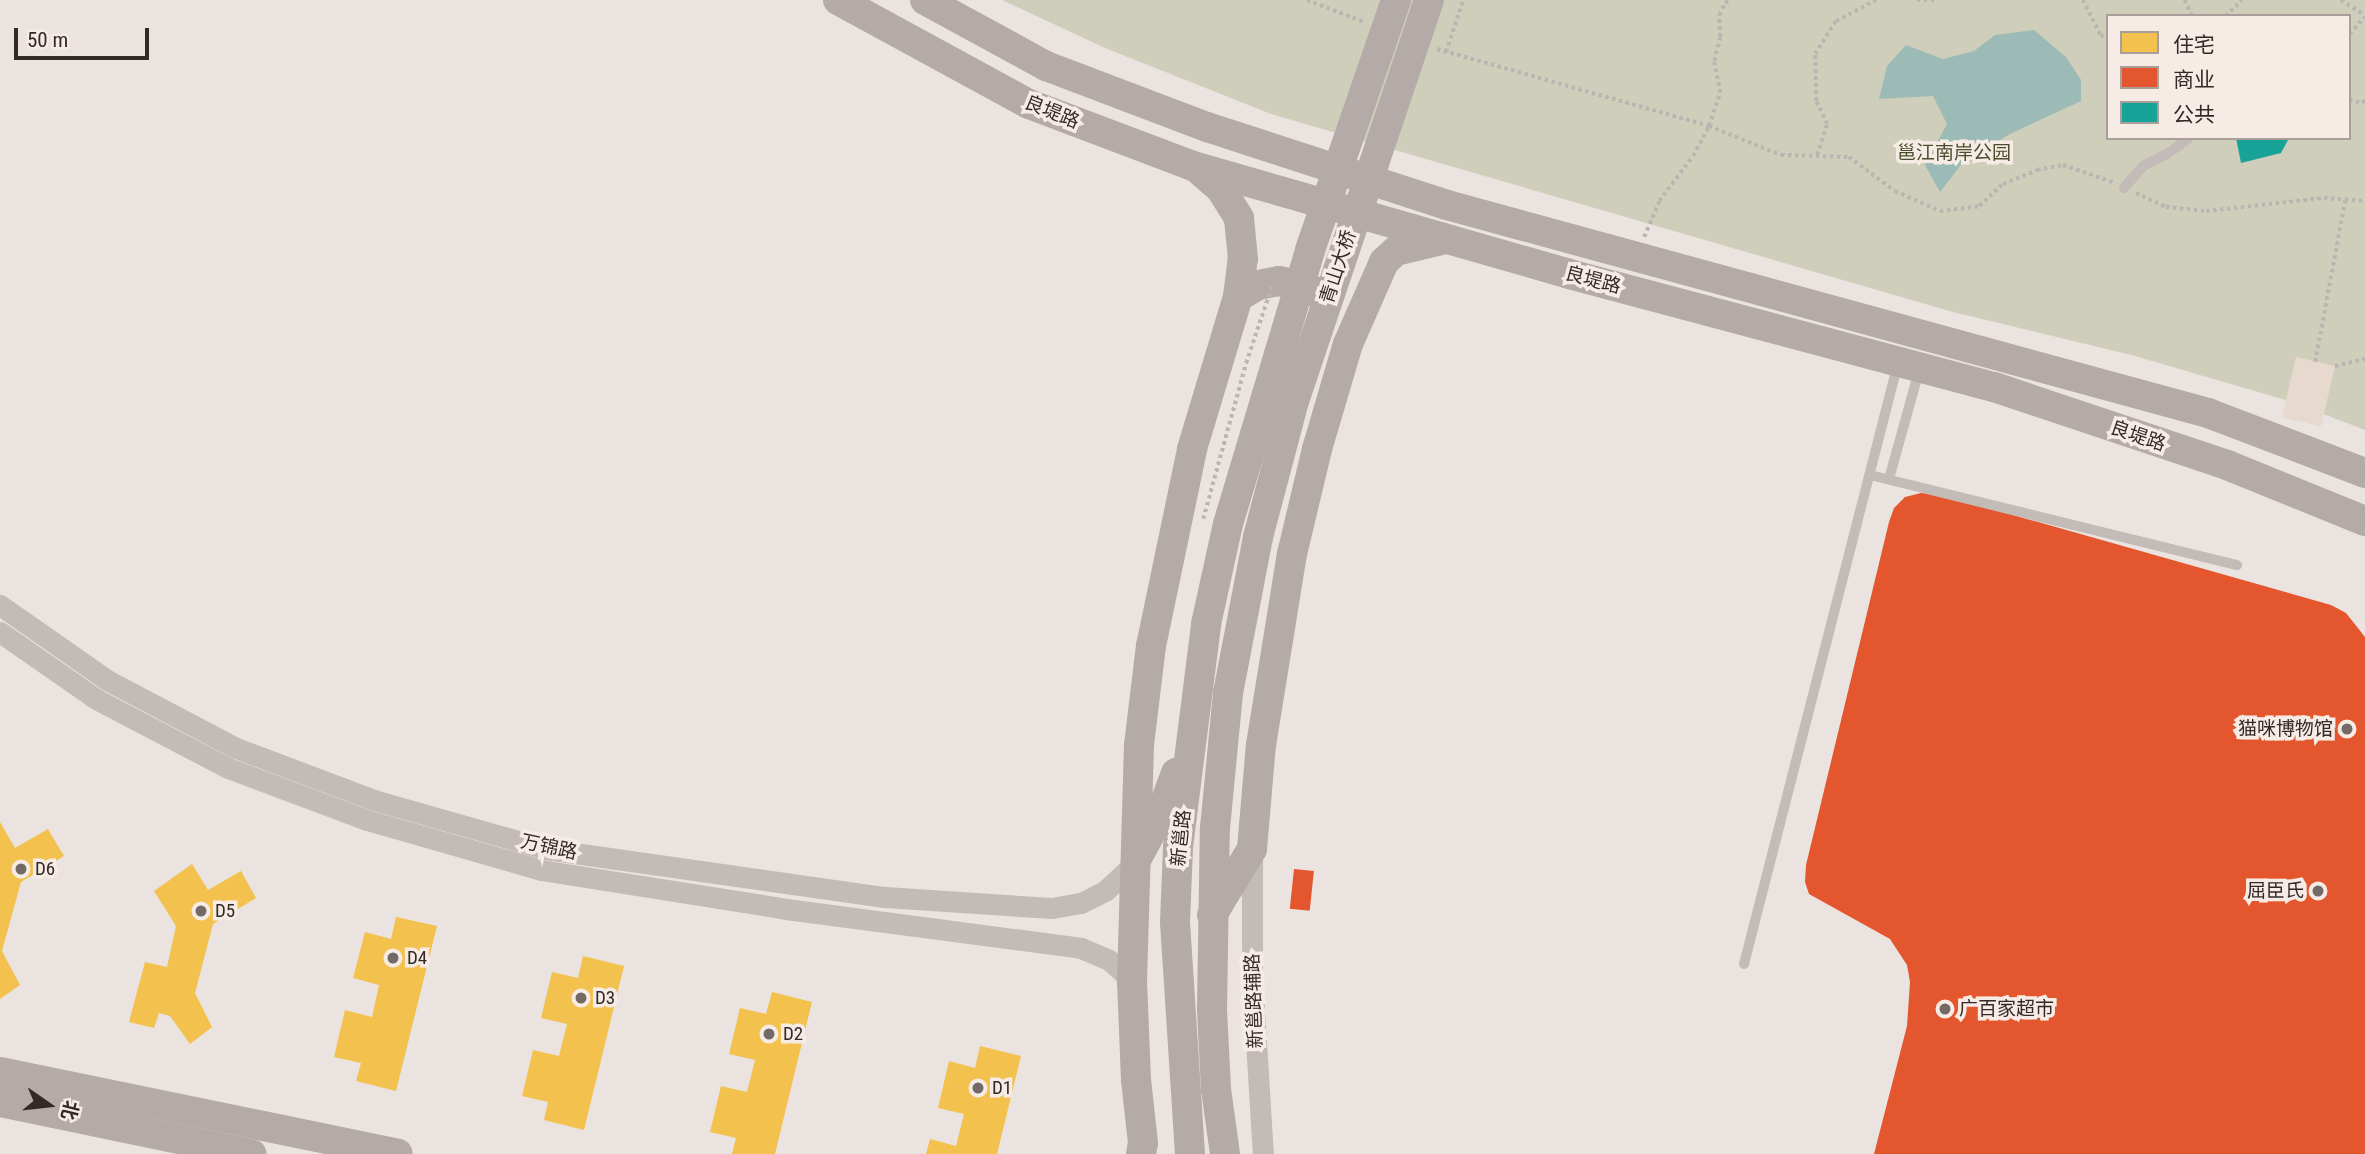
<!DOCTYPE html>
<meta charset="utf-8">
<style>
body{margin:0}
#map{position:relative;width:2365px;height:1154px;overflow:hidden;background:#eae3df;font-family:"Roboto Condensed","Noto Sans SC",sans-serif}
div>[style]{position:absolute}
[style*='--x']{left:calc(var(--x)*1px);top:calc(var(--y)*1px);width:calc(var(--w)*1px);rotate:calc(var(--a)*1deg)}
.green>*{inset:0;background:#ceceba}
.plaza>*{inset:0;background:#e8d9ce;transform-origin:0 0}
.water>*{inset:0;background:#9cbbb6}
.homes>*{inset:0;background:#f2c14e}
.shops>*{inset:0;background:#e4572e;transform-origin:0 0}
.public>*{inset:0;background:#17a398}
.path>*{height:3.5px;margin-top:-1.75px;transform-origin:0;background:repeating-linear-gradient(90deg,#bcb4b0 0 3.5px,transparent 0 7px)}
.lane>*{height:10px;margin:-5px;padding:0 5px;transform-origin:5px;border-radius:5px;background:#c3bbb8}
.street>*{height:21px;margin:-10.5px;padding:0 10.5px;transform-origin:10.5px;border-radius:10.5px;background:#c3bbb8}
.secondary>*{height:30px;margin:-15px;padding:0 15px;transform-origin:15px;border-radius:15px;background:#b4aba8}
.path-bridge>*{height:3.5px;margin-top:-1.75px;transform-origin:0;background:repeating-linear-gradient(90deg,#bcb4b0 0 3.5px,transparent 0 7px)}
.secondary-bridge>*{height:30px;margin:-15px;padding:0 15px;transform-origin:15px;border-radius:15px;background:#b4aba8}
.dots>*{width:19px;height:19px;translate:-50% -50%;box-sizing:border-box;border:4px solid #f7ece5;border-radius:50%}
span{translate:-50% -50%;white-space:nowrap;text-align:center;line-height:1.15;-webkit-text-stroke:7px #f7ece5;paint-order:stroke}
.street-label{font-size:19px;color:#332927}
.park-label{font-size:19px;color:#484f2c}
.poi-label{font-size:19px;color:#332927}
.right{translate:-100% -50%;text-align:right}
.left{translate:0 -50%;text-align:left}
.legend{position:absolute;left:2106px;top:14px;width:245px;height:126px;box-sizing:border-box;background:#f7ece5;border:2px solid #a99e99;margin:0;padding:9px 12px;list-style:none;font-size:21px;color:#332927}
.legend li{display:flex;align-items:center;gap:14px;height:35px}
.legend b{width:35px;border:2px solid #a99e99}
.north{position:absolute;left:14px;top:1070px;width:70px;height:70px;-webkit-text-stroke:5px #f7ece5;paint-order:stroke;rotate:104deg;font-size:19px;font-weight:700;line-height:28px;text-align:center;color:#332927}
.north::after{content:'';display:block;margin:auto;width:24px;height:32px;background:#332927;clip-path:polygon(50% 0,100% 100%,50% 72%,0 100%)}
.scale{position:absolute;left:14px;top:28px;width:135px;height:32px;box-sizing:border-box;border:4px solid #332927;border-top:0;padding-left:9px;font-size:21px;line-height:24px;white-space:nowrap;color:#332927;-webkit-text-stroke:5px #f7ece5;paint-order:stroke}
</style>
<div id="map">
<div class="green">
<div style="clip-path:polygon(evenodd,1002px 0,2365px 0,2365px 430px,2292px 402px,2135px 356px,1953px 312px,1271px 114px,1105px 48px,1002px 0,2108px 16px,2349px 16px,2349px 138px,2108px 138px,2108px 16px)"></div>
</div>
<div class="plaza">
<div style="left:2296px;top:357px;width:40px;height:62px;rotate:13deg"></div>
</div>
<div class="water">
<div style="clip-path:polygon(2034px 30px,2066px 57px,2081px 80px,2081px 101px,2010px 134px,1964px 161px,1940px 192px,1925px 165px,1947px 124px,1933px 96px,1879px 99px,1887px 66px,1906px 45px,1943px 59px,1974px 51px,1995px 35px)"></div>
</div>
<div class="homes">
<div style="clip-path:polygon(0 822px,15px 848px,48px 829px,64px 856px,21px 882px,2px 951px,20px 985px,0 999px)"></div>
<div style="clip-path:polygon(192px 864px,208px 890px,241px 871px,256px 898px,213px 924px,195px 993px,212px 1027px,190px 1044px,170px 1016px,159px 1013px,154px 1028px,129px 1022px,145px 962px,167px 967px,176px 926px,154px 891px)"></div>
<div style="clip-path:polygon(396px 917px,437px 926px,396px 1091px,356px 1081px,361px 1063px,334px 1057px,345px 1010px,372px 1017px,379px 985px,353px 978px,365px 932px,391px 939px)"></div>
<div style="clip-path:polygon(583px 956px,624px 966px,584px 1130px,544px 1120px,548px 1102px,522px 1096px,533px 1050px,559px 1056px,567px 1024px,541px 1018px,552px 972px,578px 978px)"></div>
<div style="clip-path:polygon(772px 992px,812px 1002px,791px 1088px,775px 1154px,732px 1154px,736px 1138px,710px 1132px,721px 1086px,747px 1092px,755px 1060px,729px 1054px,740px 1008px,766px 1014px)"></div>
<div style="clip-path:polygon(980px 1046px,1021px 1056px,997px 1154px,926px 1154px,930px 1139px,956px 1146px,964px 1114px,938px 1108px,949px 1061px,975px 1068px)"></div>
</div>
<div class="shops">
<div style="clip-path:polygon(1921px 493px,1939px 494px,2331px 605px,2346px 613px,2365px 637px,2365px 1154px,1874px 1154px,1907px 1026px,1910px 982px,1907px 965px,1890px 939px,1809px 894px,1805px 882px,1806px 865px,1889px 522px,1894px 508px,1905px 497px)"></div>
<div style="left:1294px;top:869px;width:20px;height:40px;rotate:6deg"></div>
</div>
<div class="public">
<div style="clip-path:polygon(2236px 138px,2289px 138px,2281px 153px,2241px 163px)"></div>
</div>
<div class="path">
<div style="--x:1307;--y:0;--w:61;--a:21.1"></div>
<div style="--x:1917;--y:0;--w:19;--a:0"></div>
<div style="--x:2083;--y:0;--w:39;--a:63"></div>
<div style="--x:2101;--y:35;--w:9;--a:36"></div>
<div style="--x:2185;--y:0;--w:17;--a:66"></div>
<div style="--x:2341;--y:0;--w:28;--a:32"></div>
<div style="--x:2225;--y:16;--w:23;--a:-43"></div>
<div style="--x:2349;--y:34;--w:23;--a:-47"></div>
<div style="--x:1437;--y:49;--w:283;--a:15.8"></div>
<div style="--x:1709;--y:126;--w:78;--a:21.9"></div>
<div style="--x:1781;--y:155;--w:68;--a:1.7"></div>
<div style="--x:1849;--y:157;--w:57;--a:36.5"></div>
<div style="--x:1895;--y:191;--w:49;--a:24"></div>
<div style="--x:1940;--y:211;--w:39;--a:-7"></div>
<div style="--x:1979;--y:206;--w:33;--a:-43"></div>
<div style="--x:2003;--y:184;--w:37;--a:-22"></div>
<div style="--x:2037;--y:170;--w:26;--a:-11"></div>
<div style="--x:2063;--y:165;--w:53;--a:18.8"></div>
<div style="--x:1446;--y:52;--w:55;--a:-71.9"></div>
<div style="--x:2349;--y:100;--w:13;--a:13"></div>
<div style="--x:2362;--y:103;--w:4;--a:-45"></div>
<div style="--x:1817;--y:155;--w:33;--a:-72"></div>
<div style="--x:1827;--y:124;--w:25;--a:-116"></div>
<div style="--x:1816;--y:101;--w:47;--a:-91.2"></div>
<div style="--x:1815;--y:54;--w:39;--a:-58"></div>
<div style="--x:1836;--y:21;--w:45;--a:-27.7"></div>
<div style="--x:2136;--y:193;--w:33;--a:25"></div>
<div style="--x:2166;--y:207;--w:40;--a:5.7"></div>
<div style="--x:2206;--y:211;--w:119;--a:-6.3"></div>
<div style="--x:2324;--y:198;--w:41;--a:4.2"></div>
<div style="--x:1644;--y:237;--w:39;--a:-67"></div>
<div style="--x:1659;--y:201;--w:56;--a:-52.9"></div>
<div style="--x:1693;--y:156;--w:34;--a:-62"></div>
<div style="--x:1709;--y:126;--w:35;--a:-72"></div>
<div style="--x:1720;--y:93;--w:33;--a:-101"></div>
<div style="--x:1714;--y:61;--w:25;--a:-76"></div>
<div style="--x:1720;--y:37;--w:22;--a:-93"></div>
<div style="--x:1719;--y:15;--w:13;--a:-63"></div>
<div style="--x:1725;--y:3;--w:7;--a:-27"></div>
<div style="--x:2315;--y:362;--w:165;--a:-79.5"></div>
<div style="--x:2335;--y:366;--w:31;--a:-13"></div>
</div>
<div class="lane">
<div style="--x:2124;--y:188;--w:29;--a:-49"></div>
<div style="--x:2143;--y:166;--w:27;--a:-27"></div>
<div style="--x:2167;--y:154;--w:27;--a:-36"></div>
<div style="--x:1870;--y:475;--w:378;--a:13.8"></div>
<div style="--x:1889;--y:479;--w:112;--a:-74.5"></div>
<div style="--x:1744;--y:964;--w:620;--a:-75.63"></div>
</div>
<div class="street">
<div style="--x:0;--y:605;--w:131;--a:35"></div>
<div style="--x:107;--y:680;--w:146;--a:27.8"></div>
<div style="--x:236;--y:748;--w:147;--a:20.6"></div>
<div style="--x:374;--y:800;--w:179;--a:15.9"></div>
<div style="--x:546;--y:849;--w:342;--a:8.1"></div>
<div style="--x:885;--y:897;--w:167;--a:3.8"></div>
<div style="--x:1052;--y:908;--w:29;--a:-10"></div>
<div style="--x:1081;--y:903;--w:28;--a:-27"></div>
<div style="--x:1106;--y:890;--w:40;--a:-43"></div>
<div style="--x:0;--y:632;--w:117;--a:34.9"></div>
<div style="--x:96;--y:699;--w:149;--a:27.6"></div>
<div style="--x:228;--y:768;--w:148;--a:20.5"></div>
<div style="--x:367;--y:820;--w:181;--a:16"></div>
<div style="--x:541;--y:870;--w:248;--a:9"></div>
<div style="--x:786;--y:909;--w:298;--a:7.5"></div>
<div style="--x:1081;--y:948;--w:30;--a:23"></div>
<div style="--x:1109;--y:960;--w:31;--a:42"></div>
<div style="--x:1252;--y:849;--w:127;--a:90"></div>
<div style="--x:1252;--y:976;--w:178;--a:86.5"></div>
</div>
<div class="secondary">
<div style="--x:838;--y:0;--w:217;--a:28.6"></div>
<div style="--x:1029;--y:104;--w:175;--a:20.7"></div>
<div style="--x:1193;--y:166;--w:391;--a:16"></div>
<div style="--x:1569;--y:274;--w:440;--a:14.9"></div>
<div style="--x:1994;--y:387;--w:246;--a:18.5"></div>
<div style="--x:2227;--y:465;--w:149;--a:22.1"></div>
<div style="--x:925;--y:0;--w:138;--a:28.6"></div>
<div style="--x:1046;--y:66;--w:172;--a:20.8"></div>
<div style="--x:1207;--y:127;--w:252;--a:18"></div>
<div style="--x:1447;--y:205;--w:789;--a:15.29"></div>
<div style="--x:2208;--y:413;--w:168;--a:20.9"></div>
<div style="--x:1238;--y:297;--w:23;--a:-31"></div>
<div style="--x:1258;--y:285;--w:21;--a:-11"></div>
<div style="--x:1279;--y:281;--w:29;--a:12"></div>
<div style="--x:1307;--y:287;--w:17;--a:31"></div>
<div style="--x:1137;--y:858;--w:48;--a:-61.3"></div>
<div style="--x:1160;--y:816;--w:46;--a:-69.6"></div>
<div style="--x:1212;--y:915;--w:77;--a:-58.8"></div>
<div style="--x:1252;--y:849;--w:104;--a:-85.1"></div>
<div style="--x:1261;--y:745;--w:193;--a:-80.8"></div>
<div style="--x:1292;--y:554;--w:108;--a:-76.6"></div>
<div style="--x:1317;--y:449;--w:109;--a:-73.6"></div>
<div style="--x:1348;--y:344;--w:90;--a:-66.3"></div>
<div style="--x:1384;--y:262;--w:16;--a:-43"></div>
<div style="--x:1396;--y:251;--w:46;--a:-13.7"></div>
<div style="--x:0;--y:1072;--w:406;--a:11.6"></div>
<div style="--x:0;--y:1102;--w:257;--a:11.7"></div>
<div style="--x:1141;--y:1154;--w:11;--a:-80"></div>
<div style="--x:1143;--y:1143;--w:63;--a:-96.3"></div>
<div style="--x:1136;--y:1080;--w:99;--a:-92.3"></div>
<div style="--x:1132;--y:981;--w:236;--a:-88.3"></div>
<div style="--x:1139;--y:745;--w:100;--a:-83.1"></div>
<div style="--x:1151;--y:646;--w:201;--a:-78.2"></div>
<div style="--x:1192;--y:449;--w:159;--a:-73.2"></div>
<div style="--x:1238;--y:297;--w:38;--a:-83"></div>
<div style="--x:1243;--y:259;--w:41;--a:-95.6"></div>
<div style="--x:1239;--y:218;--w:34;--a:-122"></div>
<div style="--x:1221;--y:189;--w:29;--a:-139"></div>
<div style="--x:1190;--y:1154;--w:232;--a:-93.7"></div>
<div style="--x:1175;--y:922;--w:75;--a:-87.7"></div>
<div style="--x:1178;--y:847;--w:225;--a:-82.8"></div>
<div style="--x:1206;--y:624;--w:102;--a:-77.6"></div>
<div style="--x:1225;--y:1154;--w:66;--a:-97.9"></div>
<div style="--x:1216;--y:1089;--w:80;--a:-92.9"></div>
<div style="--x:1212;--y:1009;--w:181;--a:-89.1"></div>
<div style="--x:1215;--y:828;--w:136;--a:-84.5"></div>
<div style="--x:1228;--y:693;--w:159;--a:-79.1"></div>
</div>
<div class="path-bridge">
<div style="--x:1203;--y:519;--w:162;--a:-74.6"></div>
<div style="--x:1246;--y:363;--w:84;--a:-71.4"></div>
</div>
<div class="secondary-bridge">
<div style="--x:1228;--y:524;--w:286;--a:-73.3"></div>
<div style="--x:1310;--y:250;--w:264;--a:-71"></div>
<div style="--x:1258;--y:537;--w:141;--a:-75.2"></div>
<div style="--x:1294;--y:401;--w:423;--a:-71.4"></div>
</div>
<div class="dots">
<div style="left:2347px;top:729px;background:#736a67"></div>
<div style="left:21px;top:869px;background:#736a67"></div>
<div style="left:2318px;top:891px;background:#736a67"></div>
<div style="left:201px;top:911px;background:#736a67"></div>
<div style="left:393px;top:958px;background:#736a67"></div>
<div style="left:581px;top:998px;background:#736a67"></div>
<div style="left:1945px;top:1009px;background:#736a67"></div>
<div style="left:769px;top:1034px;background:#736a67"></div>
<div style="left:978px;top:1088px;background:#736a67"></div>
</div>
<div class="street-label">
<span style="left:1052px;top:112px;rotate:22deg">良堤路</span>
<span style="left:1338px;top:267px;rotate:-72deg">青山大桥</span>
<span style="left:1593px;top:280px;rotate:15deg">良堤路</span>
<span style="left:2138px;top:436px;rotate:19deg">良堤路</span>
<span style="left:1181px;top:838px;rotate:-84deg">新邕路</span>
<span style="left:549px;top:847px;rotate:12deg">万锦路</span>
<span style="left:1254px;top:1001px;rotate:-92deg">新邕路辅路</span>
</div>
<div class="park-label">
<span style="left:1954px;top:153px">邕江南岸公园</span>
</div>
<div class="poi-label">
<span class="right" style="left:2333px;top:729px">猫咪博物馆</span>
<span class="left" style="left:35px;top:869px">D6</span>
<span class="right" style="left:2304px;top:891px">屈臣氏</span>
<span class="left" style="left:215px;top:911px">D5</span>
<span class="left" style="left:407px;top:958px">D4</span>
<span class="left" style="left:595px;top:998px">D3</span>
<span class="left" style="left:1959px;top:1009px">广百家超市</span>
<span class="left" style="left:783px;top:1034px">D2</span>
<span class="left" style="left:992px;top:1088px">D1</span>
</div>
<ul class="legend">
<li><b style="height:19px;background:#f2c14e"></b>住宅</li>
<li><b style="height:19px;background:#e4572e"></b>商业</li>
<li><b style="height:19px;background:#17a398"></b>公共</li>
</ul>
<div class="north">北</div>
<div class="scale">50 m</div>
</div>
